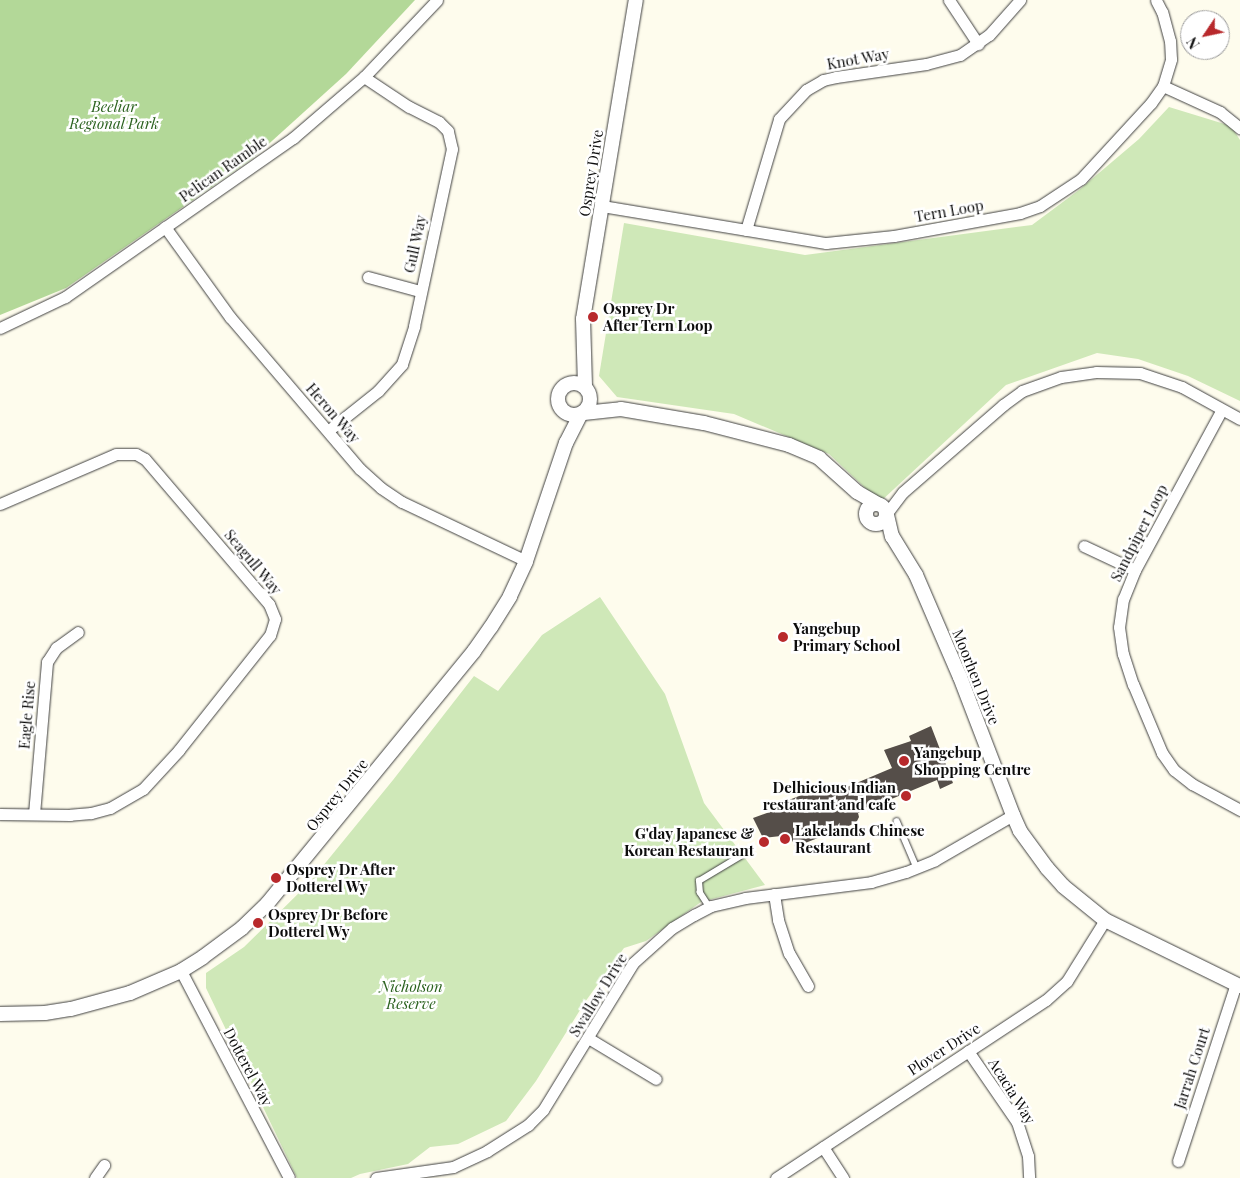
<!DOCTYPE html>
<style>
body{margin:0}
#map{position:relative;width:1240px;height:1178px;overflow:hidden;background:#fefced;font-family:"Playfair Display",serif}
div>[style]{position:absolute}
[style*='--x']{left:calc(var(--x)*1px);top:calc(var(--y)*1px);width:calc(var(--w)*1px);rotate:calc(var(--a)*1deg)}
.green>*{inset:0;background:#cfe8b8}
.forest>*{inset:0;background:#b3d898}
.building>*{inset:0;background:#554e49}
.roads{filter:drop-shadow(0 0 1px #404040) drop-shadow(0 0 1px #404040)}
.service>*{height:5.5px;margin:-2.75px;padding:0 2.75px;transform-origin:2.75px;border-radius:2.75px;background:#fff}
.minor>*{height:11px;margin:-5.5px;padding:0 5.5px;transform-origin:5.5px;border-radius:5.5px;background:#fff}
.tertiary>*{height:14px;margin:-7px;padding:0 7px;transform-origin:7px;border-radius:7px;background:#fff}
.tertiary>.ring{margin:-7px;padding:0;box-sizing:content-box;background:none;border:14px solid #fff;border-radius:50%}
.dots>*{width:14px;height:14px;translate:-50% -50%;box-sizing:border-box;border:2px solid #fff;border-radius:50%}
span{translate:-50% -50%;white-space:nowrap;text-align:center;line-height:1.15;-webkit-text-stroke:5px #fff;paint-order:stroke}
.street-label{font-size:15px;color:#0d0d0d}
.park-label{font-size:15px;color:#2b621f;font-style:italic}
.poi-label{font-size:15px;color:#0d0d0d;font-weight:700}
.left{translate:0 -50%;text-align:left}
.right{translate:-100% -50%;text-align:right}
.north{position:absolute;left:1180px;top:10px;width:50px;height:50px;box-sizing:border-box;background:#fff;border:1px solid #9e9e9e;border-radius:50%;rotate:236deg;font-size:14px;font-weight:700;line-height:20px;text-align:center;color:#0d0d0d}
.north::after{content:'';display:block;margin:auto;width:18px;height:22px;background:#b8292c;clip-path:polygon(50% 0,100% 100%,50% 72%,0 100%)}
</style>
<div id="map">
<div class="green">
<div style="clip-path:polygon(1169px 107px,1231px 126px,1240px 140px,1240px 401px,1188px 376px,1138px 359px,1097px 353px,1006px 385px,880px 502px,829px 454px,734px 414px,617px 397px,599px 376px,624px 223px,805px 255px,1032px 225px,1079px 190px,1139px 139px)"></div>
<div style="clip-path:polygon(600px 597px,665px 694px,704px 803px,765px 885px,701px 902px,646px 941px,624px 948px,585px 1002px,536px 1081px,506px 1121px,458px 1144px,430px 1147px,408px 1164px,360px 1174px,351px 1178px,297px 1178px,206px 988px,206px 973px,244px 947px,309px 883px,393px 780px,474px 676px,498px 691px,542px 635px)"></div>
</div>
<div class="forest">
<div style="clip-path:polygon(0 0,415px 0,346px 74px,252px 159px,66px 288px,0 315px)"></div>
</div>
<div class="building">
<div style="clip-path:polygon(931px 726px,953px 783px,940px 789px,937px 780px,858px 813px,859px 817px,856px 823px,795px 847px,790px 835px,763px 838px,753px 818px,781px 808px,779px 804px,824px 786px,826px 791px,845px 783px,847px 787px,892px 768px,884px 750px,911px 741px,909px 736px)"></div>
</div>
<div class="roads">
<div class="service">
<div style="--x:897;--y:821;--w:51;--a:66.9"></div>
<div style="--x:709;--y:907;--w:17;--a:-123"></div>
<div style="--x:700;--y:893;--w:12;--a:-95"></div>
<div style="--x:699;--y:881;--w:58;--a:-31"></div>
</div>
<div class="minor">
<div style="--x:949;--y:0;--w:53;--a:56.6"></div>
<div style="--x:1163;--y:86;--w:63;--a:24.5"></div>
<div style="--x:1220;--y:112;--w:26;--a:39"></div>
<div style="--x:602;--y:206;--w:227;--a:9.4"></div>
<div style="--x:826;--y:243;--w:68;--a:-5.9"></div>
<div style="--x:894;--y:236;--w:128;--a:-10.3"></div>
<div style="--x:1020;--y:213;--w:21;--a:-19"></div>
<div style="--x:1040;--y:206;--w:49;--a:-33.4"></div>
<div style="--x:1081;--y:179;--w:103;--a:-47.4"></div>
<div style="--x:1151;--y:103;--w:21;--a:-55"></div>
<div style="--x:1163;--y:86;--w:28;--a:-73"></div>
<div style="--x:1171;--y:59;--w:18;--a:-93"></div>
<div style="--x:1170;--y:41;--w:30;--a:-105"></div>
<div style="--x:1162;--y:12;--w:13;--a:-117"></div>
<div style="--x:165;--y:227;--w:111;--a:54.2"></div>
<div style="--x:230;--y:317;--w:200;--a:49.5"></div>
<div style="--x:360;--y:469;--w:28;--a:42"></div>
<div style="--x:381;--y:488;--w:25;--a:34"></div>
<div style="--x:402;--y:502;--w:137;--a:25.4"></div>
<div style="--x:746;--y:230;--w:116;--a:-73.4"></div>
<div style="--x:779;--y:119;--w:40;--a:-47"></div>
<div style="--x:806;--y:90;--w:20;--a:-30"></div>
<div style="--x:823;--y:80;--w:13;--a:-13"></div>
<div style="--x:836;--y:77;--w:91;--a:-8.2"></div>
<div style="--x:926;--y:64;--w:35;--a:-15"></div>
<div style="--x:960;--y:55;--w:35;--a:-35"></div>
<div style="--x:989;--y:35;--w:47;--a:-48.5"></div>
<div style="--x:368;--y:277;--w:54;--a:15.1"></div>
<div style="--x:0;--y:328;--w:72;--a:-25.5"></div>
<div style="--x:65;--y:297;--w:278;--a:-34.9"></div>
<div style="--x:293;--y:138;--w:94;--a:-40.7"></div>
<div style="--x:364;--y:77;--w:106;--a:-46.5"></div>
<div style="--x:1221;--y:411;--w:181;--a:118.4"></div>
<div style="--x:1135;--y:570;--w:31;--a:112"></div>
<div style="--x:1123;--y:599;--w:28;--a:98"></div>
<div style="--x:1119;--y:627;--w:27;--a:82"></div>
<div style="--x:1123;--y:654;--w:32;--a:72"></div>
<div style="--x:1133;--y:684;--w:75;--a:67.2"></div>
<div style="--x:1162;--y:753;--w:21;--a:55"></div>
<div style="--x:1174;--y:770;--w:23;--a:38"></div>
<div style="--x:1192;--y:784;--w:55;--a:28.4"></div>
<div style="--x:329;--y:430;--w:63;--a:-38.5"></div>
<div style="--x:378;--y:391;--w:36;--a:-48"></div>
<div style="--x:402;--y:364;--w:40;--a:-72"></div>
<div style="--x:414;--y:326;--w:181;--a:-77.9"></div>
<div style="--x:452;--y:149;--w:18;--a:-103"></div>
<div style="--x:448;--y:131;--w:13;--a:-135"></div>
<div style="--x:439;--y:122;--w:34;--a:-153"></div>
<div style="--x:409;--y:107;--w:54;--a:-146.3"></div>
<div style="--x:0;--y:504;--w:126;--a:-23.3"></div>
<div style="--x:116;--y:454;--w:20;--a:0"></div>
<div style="--x:136;--y:454;--w:10;--a:29"></div>
<div style="--x:145;--y:459;--w:191;--a:49.5"></div>
<div style="--x:269;--y:604;--w:16;--a:68"></div>
<div style="--x:275;--y:619;--w:17;--a:107"></div>
<div style="--x:270;--y:635;--w:147;--a:128.4"></div>
<div style="--x:179;--y:750;--w:53;--a:132.7"></div>
<div style="--x:143;--y:789;--w:38;--a:150"></div>
<div style="--x:110;--y:808;--w:20;--a:165"></div>
<div style="--x:91;--y:813;--w:21;--a:175"></div>
<div style="--x:70;--y:815;--w:70;--a:-179.2"></div>
<div style="--x:887;--y:513;--w:26;--a:-53"></div>
<div style="--x:903;--y:492;--w:133;--a:-41"></div>
<div style="--x:1003;--y:405;--w:24;--a:-36"></div>
<div style="--x:1022;--y:391;--w:41;--a:-19.7"></div>
<div style="--x:1061;--y:377;--w:35;--a:-8"></div>
<div style="--x:1096;--y:372;--w:44;--a:1.3"></div>
<div style="--x:1140;--y:373;--w:44;--a:18.4"></div>
<div style="--x:1182;--y:387;--w:66;--a:28.9"></div>
<div style="--x:1084;--y:546;--w:56;--a:25.2"></div>
<div style="--x:34;--y:814;--w:153;--a:-85.1"></div>
<div style="--x:47;--y:662;--w:17;--a:-57"></div>
<div style="--x:56;--y:648;--w:27;--a:-36"></div>
<div style="--x:774;--y:894;--w:26;--a:81"></div>
<div style="--x:778;--y:920;--w:35;--a:72"></div>
<div style="--x:789;--y:953;--w:38;--a:60"></div>
<div style="--x:181;--y:971;--w:233;--a:62.4"></div>
<div style="--x:588;--y:1038;--w:79;--a:31.1"></div>
<div style="--x:968;--y:1051;--w:86;--a:55.4"></div>
<div style="--x:1017;--y:1122;--w:36;--a:72"></div>
<div style="--x:1028;--y:1156;--w:22;--a:87"></div>
<div style="--x:823;--y:1147;--w:37;--a:57"></div>
<div style="--x:1178;--y:1161;--w:186;--a:-71.9"></div>
<div style="--x:95;--y:1178;--w:16;--a:-55"></div>
<div style="--x:376;--y:1178;--w:78;--a:-8.1"></div>
<div style="--x:453;--y:1167;--w:38;--a:-25"></div>
<div style="--x:487;--y:1151;--w:49;--a:-32.4"></div>
<div style="--x:528;--y:1125;--w:21;--a:-45"></div>
<div style="--x:543;--y:1110;--w:172;--a:-58.5"></div>
<div style="--x:633;--y:963;--w:52;--a:-41.9"></div>
<div style="--x:672;--y:928;--w:26;--a:-31"></div>
<div style="--x:694;--y:915;--w:19;--a:-28"></div>
<div style="--x:711;--y:906;--w:35;--a:-13"></div>
<div style="--x:745;--y:898;--w:127;--a:-7.2"></div>
<div style="--x:871;--y:882;--w:36;--a:-16"></div>
<div style="--x:906;--y:872;--w:31;--a:-22"></div>
<div style="--x:935;--y:860;--w:90;--a:-30"></div>
<div style="--x:776;--y:1178;--w:323;--a:-33.4"></div>
<div style="--x:1046;--y:1000;--w:28;--a:-42"></div>
<div style="--x:1067;--y:981;--w:72;--a:-58.1"></div>
</div>
<div class="tertiary">
<div class="ring" style="left:558px;top:383px;width:18px;height:18px"></div>
<div style="--x:585;--y:386;--w:67;--a:-91.7"></div>
<div style="--x:583;--y:319;--w:323;--a:-80.6"></div>
<div style="--x:584;--y:413;--w:37;--a:-6"></div>
<div style="--x:621;--y:409;--w:84;--a:9.6"></div>
<div style="--x:704;--y:423;--w:88;--a:14.5"></div>
<div style="--x:789;--y:445;--w:33;--a:23"></div>
<div style="--x:819;--y:458;--w:51;--a:41.8"></div>
<div style="--x:857;--y:492;--w:22;--a:30"></div>
<div class="ring" style="left:866px;top:504px;width:6px;height:6px"></div>
<div style="--x:887;--y:515;--w:22;--a:77"></div>
<div style="--x:892;--y:536;--w:46;--a:58.4"></div>
<div style="--x:916;--y:575;--w:111;--a:66.7"></div>
<div style="--x:960;--y:677;--w:148;--a:69"></div>
<div style="--x:1013;--y:815;--w:17;--a:66"></div>
<div style="--x:1020;--y:831;--w:46;--a:53.9"></div>
<div style="--x:1047;--y:868;--w:24;--a:48"></div>
<div style="--x:1063;--y:886;--w:54;--a:39"></div>
<div style="--x:1105;--y:920;--w:150;--a:26.1"></div>
<div style="--x:0;--y:1014;--w:45;--a:-1.3"></div>
<div style="--x:45;--y:1013;--w:26;--a:-9"></div>
<div style="--x:71;--y:1009;--w:61;--a:-15.2"></div>
<div style="--x:130;--y:993;--w:56;--a:-23.3"></div>
<div style="--x:181;--y:971;--w:26;--a:-32"></div>
<div style="--x:203;--y:957;--w:49;--a:-36.6"></div>
<div style="--x:242;--y:928;--w:35;--a:-44"></div>
<div style="--x:267;--y:904;--w:327;--a:-50.7"></div>
<div style="--x:474;--y:651;--w:29;--a:-55"></div>
<div style="--x:491;--y:627;--w:36;--a:-58"></div>
<div style="--x:510;--y:596;--w:38;--a:-65"></div>
<div style="--x:526;--y:561;--w:125;--a:-71.3"></div>
<div style="--x:566;--y:443;--w:33;--a:-63"></div>
</div>
</div>
<div class="dots">
<div style="left:593px;top:317px;background:#b8292c"></div>
<div style="left:783px;top:637px;background:#b8292c"></div>
<div style="left:904px;top:761px;background:#b8292c"></div>
<div style="left:906px;top:796px;background:#b8292c"></div>
<div style="left:785px;top:839px;background:#b8292c"></div>
<div style="left:764px;top:842px;background:#b8292c"></div>
<div style="left:276px;top:878px;background:#b8292c"></div>
<div style="left:258px;top:923px;background:#b8292c"></div>
</div>
<div class="street-label">
<span style="left:858px;top:59px;rotate:-10deg">Knot Way</span>
<span style="left:223px;top:169px;rotate:-35deg">Pelican Ramble</span>
<span style="left:591px;top:173px;rotate:-81deg">Osprey Drive</span>
<span style="left:949px;top:211px;rotate:-10deg">Tern Loop</span>
<span style="left:415px;top:244px;rotate:-78deg">Gull Way</span>
<span style="left:333px;top:413px;rotate:49deg">Heron Way</span>
<span style="left:1139px;top:533px;rotate:-63deg">Sandpiper Loop</span>
<span style="left:253px;top:562px;rotate:50deg">Seagull Way</span>
<span style="left:976px;top:677px;rotate:68deg">Moorhen Drive</span>
<span style="left:27px;top:715px;rotate:-85deg">Eagle Rise</span>
<span style="left:337px;top:795px;rotate:-51deg">Osprey Drive</span>
<span style="left:598px;top:995px;rotate:-58deg">Swallow Drive</span>
<span style="left:944px;top:1049px;rotate:-33deg">Plover Drive</span>
<span style="left:248px;top:1067px;rotate:62deg">Dotterel Way</span>
<span style="left:1192px;top:1068px;rotate:-72deg">Jarrah Court</span>
<span style="left:1012px;top:1091px;rotate:58deg">Acacia Way</span>
</div>
<div class="park-label">
<span style="left:114px;top:115px">Beeliar<br>Regional Park</span>
<span style="left:411px;top:995px">Nicholson<br>Reserve</span>
</div>
<div class="poi-label">
<span class="left" style="left:603px;top:317px">Osprey Dr<br>After Tern Loop</span>
<span class="left" style="left:793px;top:637px">Yangebup<br>Primary School</span>
<span class="left" style="left:914px;top:761px">Yangebup<br>Shopping Centre</span>
<span class="right" style="left:896px;top:796px">Delhicious Indian<br>restaurant and cafe</span>
<span class="left" style="left:795px;top:839px">Lakelands Chinese<br>Restaurant</span>
<span class="right" style="left:754px;top:842px">G'day Japanese &amp;<br>Korean Restaurant</span>
<span class="left" style="left:286px;top:878px">Osprey Dr After<br>Dotterel Wy</span>
<span class="left" style="left:268px;top:923px">Osprey Dr Before<br>Dotterel Wy</span>
</div>
<div class="north">N</div>
</div>
